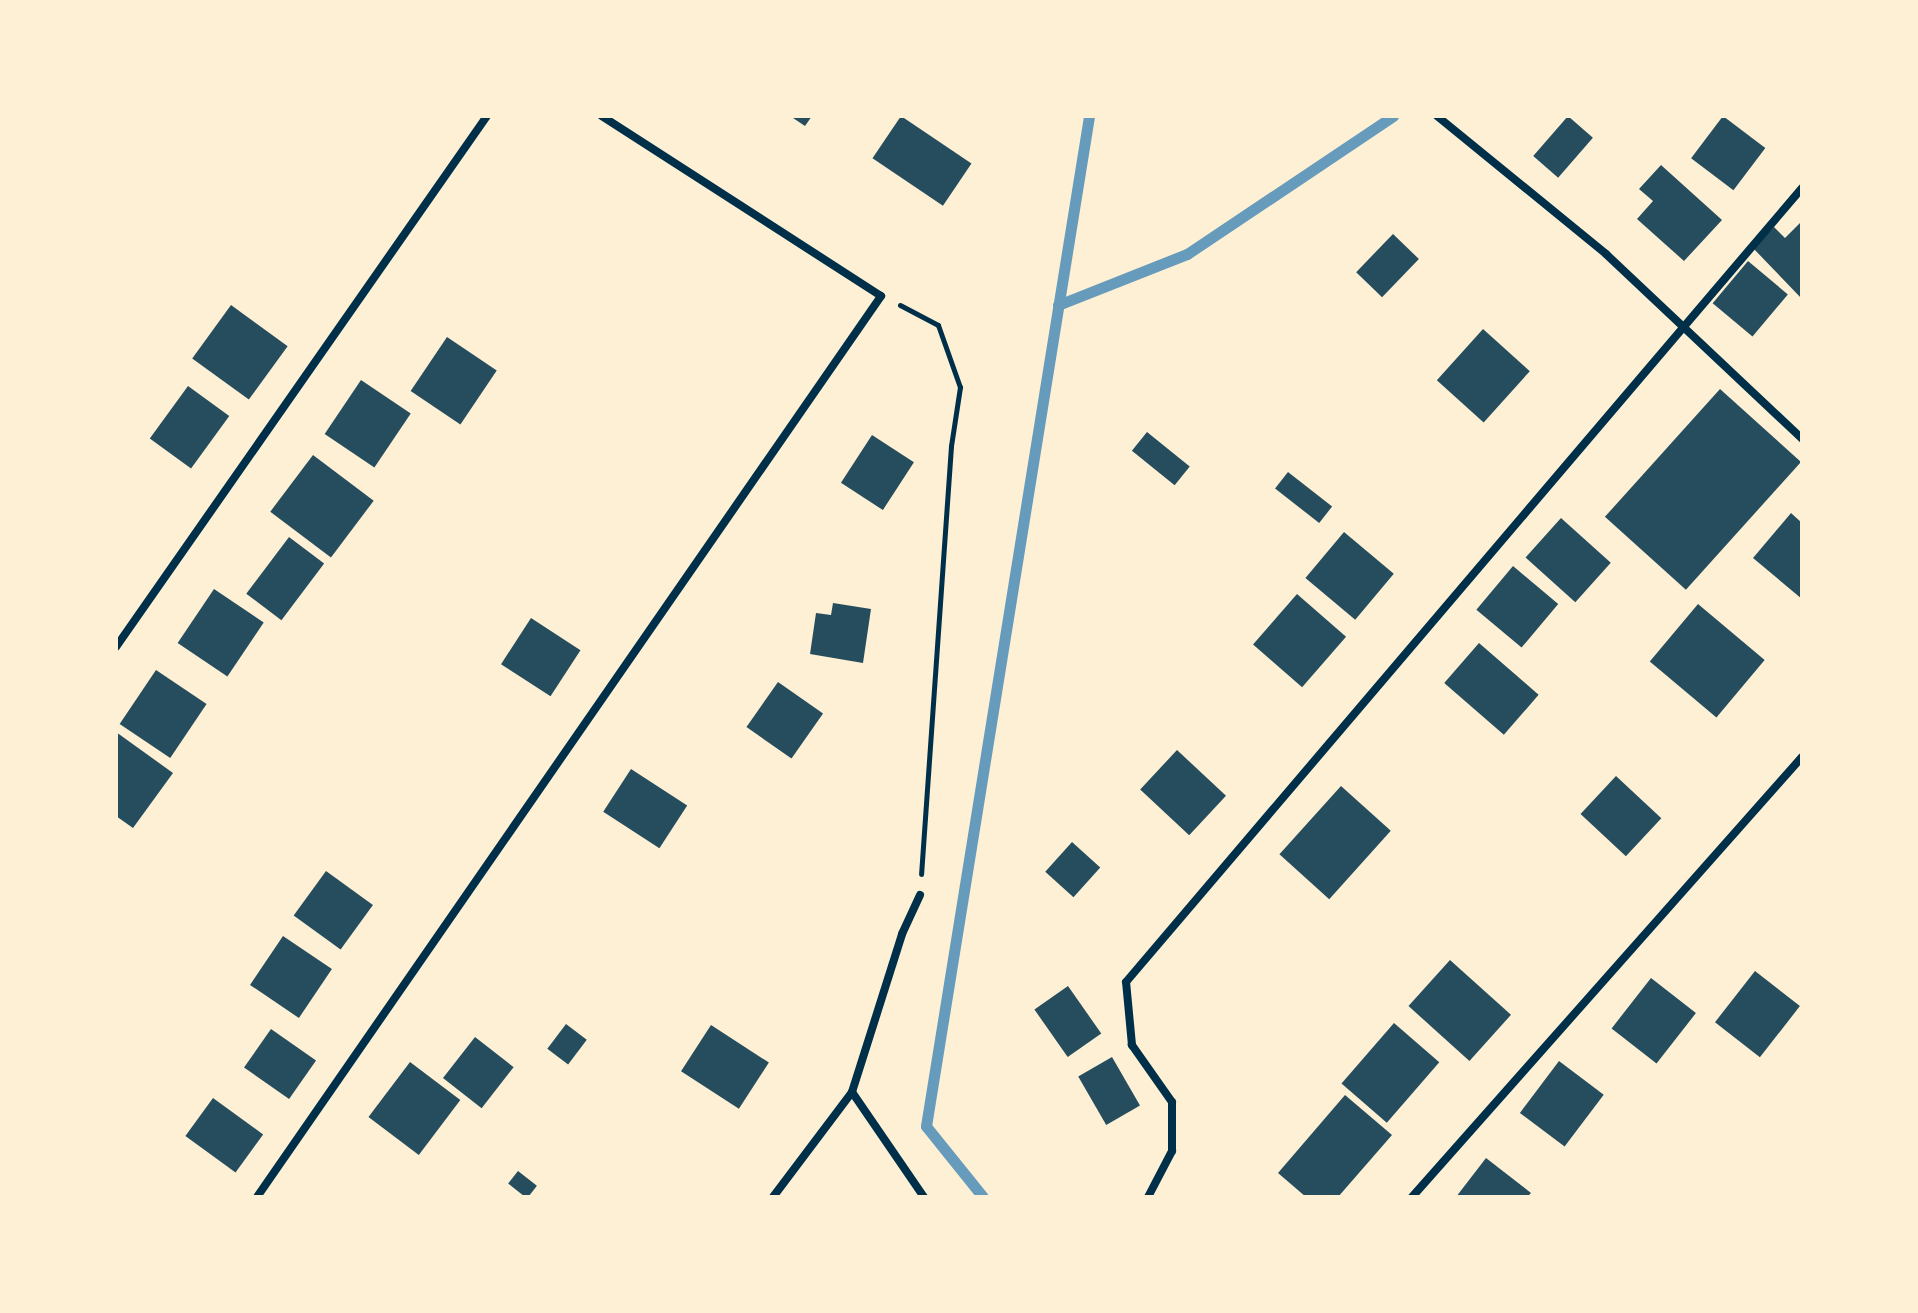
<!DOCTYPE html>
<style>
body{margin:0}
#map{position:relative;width:1918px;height:1313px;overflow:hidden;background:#fdf0d5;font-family:Rubik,sans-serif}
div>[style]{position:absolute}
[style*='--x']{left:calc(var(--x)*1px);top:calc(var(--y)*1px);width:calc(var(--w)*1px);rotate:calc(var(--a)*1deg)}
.stream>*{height:11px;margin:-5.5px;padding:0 5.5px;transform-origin:5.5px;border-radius:5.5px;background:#669bbc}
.building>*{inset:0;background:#264d5e;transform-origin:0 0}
.path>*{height:5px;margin:-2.5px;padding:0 2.5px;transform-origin:2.5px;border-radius:2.5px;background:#003049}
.minor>*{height:8px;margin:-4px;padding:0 4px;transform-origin:4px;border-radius:4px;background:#003049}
span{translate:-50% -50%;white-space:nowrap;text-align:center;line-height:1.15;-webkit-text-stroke:7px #fdf0d5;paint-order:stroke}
.frame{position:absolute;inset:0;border:118px solid #fdf0d5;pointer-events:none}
</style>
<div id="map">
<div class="stream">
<div style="--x:1058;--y:305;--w:139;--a:-21.6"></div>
<div style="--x:1187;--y:254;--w:248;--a:-33.8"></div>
<div style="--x:983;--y:1197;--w:91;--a:-128.8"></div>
<div style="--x:926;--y:1126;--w:1023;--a:-80.83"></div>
</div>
<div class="building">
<div style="clip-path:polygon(790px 116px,812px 116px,805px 126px)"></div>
<div style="left:901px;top:116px;width:85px;height:51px;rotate:34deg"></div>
<div style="left:1568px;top:116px;width:33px;height:53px;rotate:41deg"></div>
<div style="left:1723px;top:116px;width:53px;height:53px;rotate:37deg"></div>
<div style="clip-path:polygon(1661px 165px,1722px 220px,1684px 261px,1637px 219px,1653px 201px,1639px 189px)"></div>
<div style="clip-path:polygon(1802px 221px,1802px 299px,1753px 248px,1774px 227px,1785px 238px)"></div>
<div style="left:1393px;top:234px;width:36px;height:53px;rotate:44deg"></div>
<div style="left:1748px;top:261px;width:52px;height:55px;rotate:40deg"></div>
<div style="left:231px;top:305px;width:70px;height:66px;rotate:36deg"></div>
<div style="left:1483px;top:329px;width:63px;height:69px;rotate:42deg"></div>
<div style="left:447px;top:337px;width:60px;height:65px;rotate:34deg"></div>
<div style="left:361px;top:380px;width:60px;height:65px;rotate:34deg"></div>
<div style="left:188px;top:386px;width:51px;height:65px;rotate:36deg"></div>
<div style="left:1720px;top:389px;width:109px;height:172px;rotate:42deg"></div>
<div style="left:1147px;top:432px;width:55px;height:24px;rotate:39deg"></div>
<div style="left:872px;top:435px;width:50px;height:57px;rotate:33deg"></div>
<div style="left:313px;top:455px;width:76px;height:71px;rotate:37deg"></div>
<div style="left:1288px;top:472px;width:56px;height:21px;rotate:38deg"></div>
<div style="clip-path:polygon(1791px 513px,1802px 523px,1802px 599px,1753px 558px)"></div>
<div style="left:1561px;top:518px;width:67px;height:53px;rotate:42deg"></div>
<div style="left:1344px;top:532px;width:65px;height:60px;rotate:40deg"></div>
<div style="left:289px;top:537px;width:44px;height:71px;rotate:37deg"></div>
<div style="left:1513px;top:566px;width:59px;height:57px;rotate:40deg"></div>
<div style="left:214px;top:589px;width:60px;height:65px;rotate:34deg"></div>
<div style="left:1297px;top:594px;width:65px;height:67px;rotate:41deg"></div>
<div style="clip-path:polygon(833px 603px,871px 609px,863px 663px,810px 654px,816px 613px,831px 615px)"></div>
<div style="left:1698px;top:604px;width:87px;height:75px;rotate:40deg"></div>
<div style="left:531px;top:618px;width:59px;height:55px;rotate:33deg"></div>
<div style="left:1479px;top:643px;width:79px;height:53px;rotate:41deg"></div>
<div style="left:156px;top:670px;width:61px;height:65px;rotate:34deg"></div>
<div style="left:778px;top:682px;width:55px;height:55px;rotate:35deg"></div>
<div style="clip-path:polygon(116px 732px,173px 773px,133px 828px,116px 816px)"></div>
<div style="left:1177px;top:750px;width:67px;height:54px;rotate:43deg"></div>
<div style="left:631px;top:769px;width:67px;height:51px;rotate:33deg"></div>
<div style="left:1616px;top:776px;width:62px;height:52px;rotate:43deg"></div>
<div style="left:1341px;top:786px;width:67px;height:92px;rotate:42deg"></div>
<div style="left:1072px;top:842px;width:38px;height:40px;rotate:42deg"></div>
<div style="left:326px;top:871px;width:58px;height:55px;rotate:36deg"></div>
<div style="left:283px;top:936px;width:59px;height:59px;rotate:34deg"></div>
<div style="left:1450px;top:960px;width:82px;height:62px;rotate:42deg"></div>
<div style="left:1755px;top:971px;width:57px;height:65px;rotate:38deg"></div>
<div style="left:1651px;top:978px;width:57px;height:64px;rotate:38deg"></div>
<div style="left:1068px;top:986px;width:58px;height:41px;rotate:55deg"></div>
<div style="left:1394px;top:1023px;width:60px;height:80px;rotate:41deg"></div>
<div style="left:566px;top:1024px;width:26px;height:31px;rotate:37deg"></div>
<div style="left:711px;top:1025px;width:69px;height:55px;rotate:33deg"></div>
<div style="left:271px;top:1029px;width:55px;height:47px;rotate:35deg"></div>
<div style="left:475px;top:1037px;width:49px;height:52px;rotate:38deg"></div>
<div style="left:1112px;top:1057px;width:56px;height:39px;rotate:60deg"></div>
<div style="left:1559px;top:1061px;width:56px;height:65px;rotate:37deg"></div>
<div style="left:410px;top:1062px;width:63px;height:69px;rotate:37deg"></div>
<div style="clip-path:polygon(1345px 1095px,1392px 1135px,1338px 1197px,1306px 1197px,1278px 1173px)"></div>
<div style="left:213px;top:1098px;width:62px;height:47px;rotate:36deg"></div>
<div style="clip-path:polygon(1486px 1158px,1531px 1193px,1527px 1197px,1456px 1197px)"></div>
<div style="left:518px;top:1171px;width:24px;height:16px;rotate:38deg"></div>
</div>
<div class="path">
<div style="--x:900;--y:305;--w:43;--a:27.8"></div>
<div style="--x:938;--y:325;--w:66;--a:70.5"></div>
<div style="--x:960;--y:387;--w:60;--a:98.7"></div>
<div style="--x:951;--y:446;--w:429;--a:94"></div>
</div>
<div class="minor">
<div style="--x:1437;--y:116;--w:218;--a:39.2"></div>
<div style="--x:1606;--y:254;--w:270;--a:43.3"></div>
<div style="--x:116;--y:647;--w:648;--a:-55.06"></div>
<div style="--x:852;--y:1092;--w:127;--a:55.6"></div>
<div style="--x:257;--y:1197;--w:1096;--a:-55.29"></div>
<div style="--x:881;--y:296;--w:332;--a:-147.2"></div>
<div style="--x:773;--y:1197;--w:131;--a:-53"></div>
<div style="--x:852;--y:1092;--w:166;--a:-72.4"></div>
<div style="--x:902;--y:934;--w:43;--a:-65.2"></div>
<div style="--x:1148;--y:1197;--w:52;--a:-62.4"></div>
<div style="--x:1172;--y:1151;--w:49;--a:-90"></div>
<div style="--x:1172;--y:1102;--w:70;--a:-125.1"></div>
<div style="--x:1132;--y:1045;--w:63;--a:-95.4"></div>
<div style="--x:1126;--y:982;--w:1043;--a:-49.59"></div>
<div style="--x:1412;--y:1197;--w:588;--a:-48.45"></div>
</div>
<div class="frame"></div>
</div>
